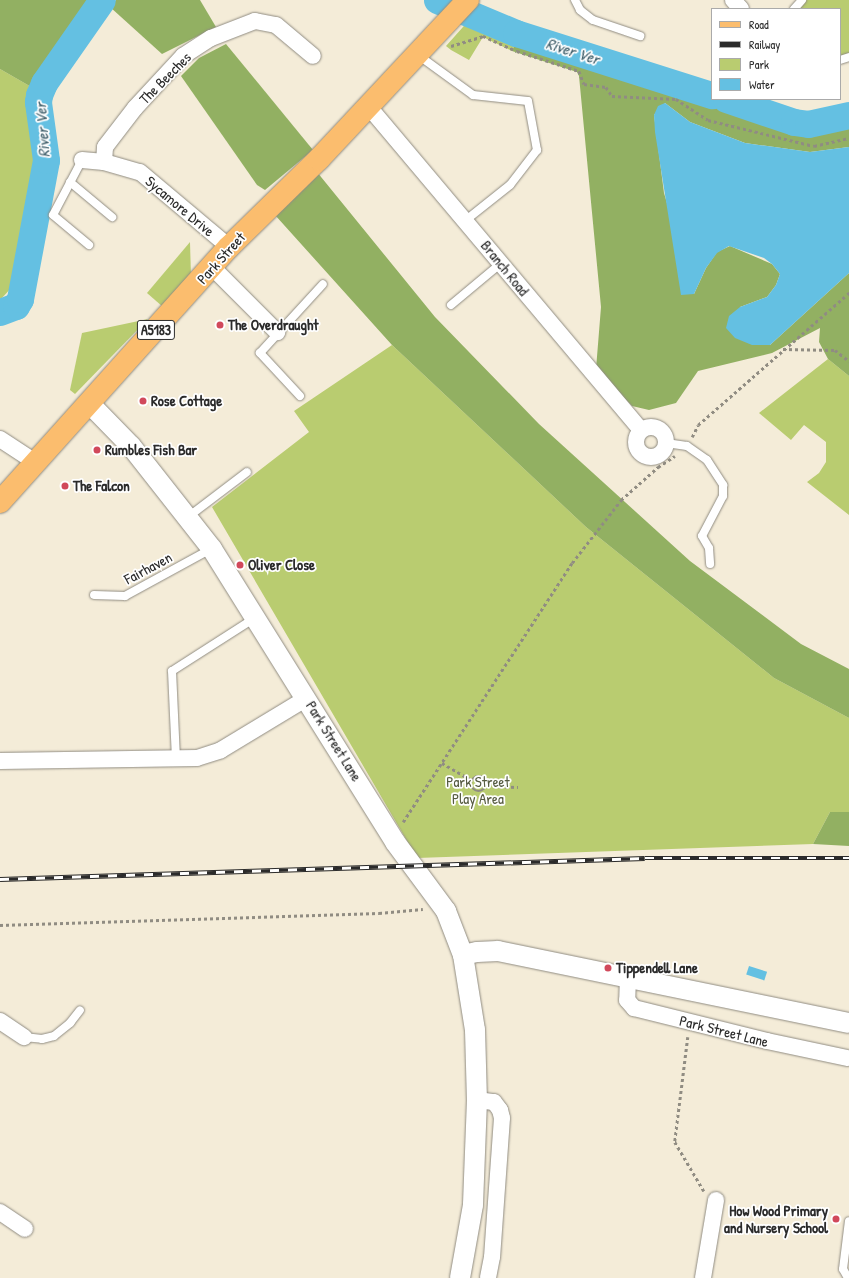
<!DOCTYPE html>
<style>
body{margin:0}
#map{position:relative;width:849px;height:1278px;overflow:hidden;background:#f4ecd8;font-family:"Patrick Hand",sans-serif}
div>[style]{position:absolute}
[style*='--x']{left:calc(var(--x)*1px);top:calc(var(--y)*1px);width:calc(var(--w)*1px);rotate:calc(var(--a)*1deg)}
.green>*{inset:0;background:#b9cc70}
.forest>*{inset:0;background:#92b062}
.water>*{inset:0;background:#64c0e2;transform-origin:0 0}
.river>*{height:27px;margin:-13.5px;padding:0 13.5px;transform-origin:13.5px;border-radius:13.5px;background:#64c0e2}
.path>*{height:2.5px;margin-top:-1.25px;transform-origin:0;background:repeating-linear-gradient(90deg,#908c82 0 3px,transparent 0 6px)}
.path>.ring{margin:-1.25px;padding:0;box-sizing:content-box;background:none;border:2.5px solid #908c82;border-radius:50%}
.roads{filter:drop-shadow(0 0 1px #908c82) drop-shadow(0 0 1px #908c82)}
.service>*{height:8px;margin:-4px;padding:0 4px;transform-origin:4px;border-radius:4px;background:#fff}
.minor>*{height:16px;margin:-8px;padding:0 8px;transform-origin:8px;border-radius:8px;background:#fff}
.minor>.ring{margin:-8px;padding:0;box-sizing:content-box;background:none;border:16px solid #fff;border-radius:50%}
.tertiary>*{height:20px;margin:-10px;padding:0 10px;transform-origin:10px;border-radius:10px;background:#fff}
.primary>*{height:22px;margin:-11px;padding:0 11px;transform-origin:11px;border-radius:11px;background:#fbbd6e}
.rail>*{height:4.5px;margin-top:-2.25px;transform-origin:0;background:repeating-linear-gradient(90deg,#fff 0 9px,#2b2b2b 0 18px);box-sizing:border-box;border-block:1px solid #2b2b2b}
.dots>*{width:11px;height:11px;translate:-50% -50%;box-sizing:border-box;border:2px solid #fff;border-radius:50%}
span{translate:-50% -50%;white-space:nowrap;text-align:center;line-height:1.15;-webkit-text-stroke:3.5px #fff;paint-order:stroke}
.shield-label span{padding:1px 3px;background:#fff;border:1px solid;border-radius:3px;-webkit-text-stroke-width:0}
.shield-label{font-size:14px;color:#2b2b2b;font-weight:700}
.street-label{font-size:15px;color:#2b2b2b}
.poi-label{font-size:15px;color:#2b2b2b;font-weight:700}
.left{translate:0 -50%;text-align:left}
.right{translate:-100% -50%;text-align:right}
.park-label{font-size:15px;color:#565b40}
.water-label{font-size:16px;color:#3f5f6b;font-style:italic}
.legend{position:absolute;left:711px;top:8px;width:130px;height:92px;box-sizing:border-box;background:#fff;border:1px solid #aaa;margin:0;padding:5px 7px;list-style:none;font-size:12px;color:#2b2b2b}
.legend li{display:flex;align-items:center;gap:8px;height:20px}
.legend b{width:20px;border:1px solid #aaa}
</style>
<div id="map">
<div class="green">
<div style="clip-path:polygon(806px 0,849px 0,849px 53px,840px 56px,840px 9px,798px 9px)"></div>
<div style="clip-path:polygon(471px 18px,518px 39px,512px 51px,483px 37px,469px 60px,451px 50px,446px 46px)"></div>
<div style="clip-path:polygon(0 69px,33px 88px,38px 147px,34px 197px,14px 285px,0 300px)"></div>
<div style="clip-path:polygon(190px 242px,191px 277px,163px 307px,147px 293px)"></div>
<div style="clip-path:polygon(148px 319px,75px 394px,70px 390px,82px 333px)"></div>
<div style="clip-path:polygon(392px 345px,586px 527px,774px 678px,849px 718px,849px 812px,830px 812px,813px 844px,417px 858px,212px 507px,309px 432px,294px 411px)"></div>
<div style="clip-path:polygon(828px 359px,849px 376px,849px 515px,807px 482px,819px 473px,826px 462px,826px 442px,804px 425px,791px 440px,759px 413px)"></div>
</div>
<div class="forest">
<div style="clip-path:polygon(0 0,92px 0,33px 88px,0 69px)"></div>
<div style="clip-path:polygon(116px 0,200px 0,216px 27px,162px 54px,110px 7px)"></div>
<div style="clip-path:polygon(518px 39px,581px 62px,802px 131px,849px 119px,849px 147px,810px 152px,745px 143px,690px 122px,665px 103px,654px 115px,664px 193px,694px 294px,706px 268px,717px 252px,730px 246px,772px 264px,780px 274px,776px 285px,767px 297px,740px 307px,770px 345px,849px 273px,849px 376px,828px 359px,819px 342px,820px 328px,772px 353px,698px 371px,676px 403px,649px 410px,632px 406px,596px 369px,601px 307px,579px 76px,577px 72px,512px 51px)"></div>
<div style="clip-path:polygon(226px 44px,313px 150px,265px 190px,257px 185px,181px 76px,199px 58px)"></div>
<div style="clip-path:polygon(317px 172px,435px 317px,539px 424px,690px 561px,801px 644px,849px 669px,849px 718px,774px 678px,586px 527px,392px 345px,275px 215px)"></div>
<div style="clip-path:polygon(830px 812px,849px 812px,849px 846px,813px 844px)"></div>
</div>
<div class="water">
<div style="clip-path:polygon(665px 103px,690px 122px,745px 143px,810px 152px,849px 147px,849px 273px,770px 345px,752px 345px,735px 338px,726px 328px,729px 316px,740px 307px,767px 297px,776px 285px,780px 274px,772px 264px,764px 258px,729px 246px,717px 253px,706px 268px,694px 294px,681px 295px,655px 132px,654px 115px,658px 106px)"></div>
<div style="left:749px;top:966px;width:19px;height:9px;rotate:18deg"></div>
</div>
<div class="river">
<div style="--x:437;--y:0;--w:86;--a:22.7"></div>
<div style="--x:516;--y:33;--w:206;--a:17.6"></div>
<div style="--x:726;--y:99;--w:72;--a:18.7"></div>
<div style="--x:794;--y:122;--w:14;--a:8"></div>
<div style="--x:808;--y:124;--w:42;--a:-12.4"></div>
<div style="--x:0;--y:312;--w:17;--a:-21"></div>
<div style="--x:16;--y:306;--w:8;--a:-60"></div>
<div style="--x:20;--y:299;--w:141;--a:-79.4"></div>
<div style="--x:46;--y:160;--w:59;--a:-97.9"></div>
<div style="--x:38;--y:102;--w:7;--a:-82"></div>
<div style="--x:39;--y:95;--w:13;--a:-67"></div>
<div style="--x:44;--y:83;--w:101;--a:-55.1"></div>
</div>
<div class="path">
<div style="--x:451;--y:46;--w:34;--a:-17"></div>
<div style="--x:483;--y:36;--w:37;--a:24"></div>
<div style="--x:517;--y:51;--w:65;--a:17.9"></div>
<div style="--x:579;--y:71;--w:14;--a:69"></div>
<div style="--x:584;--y:84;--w:22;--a:8"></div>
<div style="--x:606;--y:87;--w:11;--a:56"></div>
<div style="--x:612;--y:96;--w:64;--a:2.7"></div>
<div style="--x:676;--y:99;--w:38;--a:33"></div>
<div style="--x:708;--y:120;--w:109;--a:13.8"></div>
<div style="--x:814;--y:146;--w:36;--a:-13"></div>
<div style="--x:783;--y:349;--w:52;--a:1.1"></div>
<div style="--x:835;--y:350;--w:18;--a:38"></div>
<div style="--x:692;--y:437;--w:13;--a:-63"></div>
<div style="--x:698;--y:425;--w:201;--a:-41.2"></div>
<div style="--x:442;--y:763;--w:34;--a:30"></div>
<div class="ring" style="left:471px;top:776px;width:13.5px;height:13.5px"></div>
<div style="--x:487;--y:786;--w:31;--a:2"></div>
<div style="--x:403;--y:822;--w:309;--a:-56.9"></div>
<div style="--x:572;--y:563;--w:80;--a:-52.1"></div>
<div style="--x:621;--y:500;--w:50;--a:-41.7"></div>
<div style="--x:658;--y:467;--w:20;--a:-33"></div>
<div style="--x:0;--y:925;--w:379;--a:-1.8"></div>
<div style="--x:379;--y:913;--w:44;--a:-5.2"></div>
<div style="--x:688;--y:1037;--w:106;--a:97.1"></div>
<div style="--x:675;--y:1142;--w:57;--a:59.4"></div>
</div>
<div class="roads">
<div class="service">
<div style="--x:575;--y:0;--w:11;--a:63"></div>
<div style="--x:580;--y:10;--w:16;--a:38"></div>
<div style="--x:593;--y:20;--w:50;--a:18.8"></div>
<div style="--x:794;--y:9;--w:12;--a:-48"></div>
<div style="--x:418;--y:55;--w:68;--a:36"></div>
<div style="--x:473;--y:95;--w:55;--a:6.2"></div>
<div style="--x:528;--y:101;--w:50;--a:79.6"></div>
<div style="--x:537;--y:150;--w:44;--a:127.6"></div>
<div style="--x:510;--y:185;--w:56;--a:141.5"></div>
<div style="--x:840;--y:60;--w:9;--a:-18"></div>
<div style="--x:82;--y:160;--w:62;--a:117.8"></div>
<div style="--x:53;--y:215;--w:47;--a:39.8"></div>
<div style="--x:70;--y:182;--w:55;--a:39.8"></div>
<div style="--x:451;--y:305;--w:64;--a:-39.9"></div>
<div style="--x:300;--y:396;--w:59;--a:-132.9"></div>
<div style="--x:260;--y:353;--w:93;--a:-47.6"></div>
<div style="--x:666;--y:443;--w:21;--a:8"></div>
<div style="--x:687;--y:446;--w:24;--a:35"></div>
<div style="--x:707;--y:460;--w:30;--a:57"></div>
<div style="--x:723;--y:485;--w:11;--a:90"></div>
<div style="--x:723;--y:496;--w:45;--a:117.7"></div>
<div style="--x:702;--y:536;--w:14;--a:60"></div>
<div style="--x:709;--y:548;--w:16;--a:86"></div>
<div style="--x:188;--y:517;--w:74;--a:-37.3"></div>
<div style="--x:94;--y:595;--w:31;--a:2"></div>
<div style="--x:125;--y:596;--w:98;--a:-28.7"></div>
<div style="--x:176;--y:759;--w:88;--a:-92.6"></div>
<div style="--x:172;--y:671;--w:98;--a:-32.6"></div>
<div style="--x:24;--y:1037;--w:18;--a:6"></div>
<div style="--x:42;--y:1039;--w:12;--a:-14"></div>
<div style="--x:54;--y:1036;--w:21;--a:-39"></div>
<div style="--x:70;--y:1023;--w:16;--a:-52"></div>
<div style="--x:848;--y:1278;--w:10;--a:-119"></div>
<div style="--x:843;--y:1269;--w:48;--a:-82.9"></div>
</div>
<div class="minor">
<div style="--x:733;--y:0;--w:12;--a:48"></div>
<div style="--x:369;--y:107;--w:422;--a:49.9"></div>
<div style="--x:82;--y:160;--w:22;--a:5"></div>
<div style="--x:104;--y:162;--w:37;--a:16"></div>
<div style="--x:140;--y:172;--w:116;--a:40.1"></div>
<div style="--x:104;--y:162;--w:15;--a:-86"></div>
<div style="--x:105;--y:147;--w:49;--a:-52.4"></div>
<div style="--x:135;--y:108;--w:71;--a:-47.3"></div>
<div style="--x:183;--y:56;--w:33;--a:-33"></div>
<div style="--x:211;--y:38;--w:47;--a:-21.1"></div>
<div style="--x:255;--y:21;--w:21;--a:11"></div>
<div style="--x:276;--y:25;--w:48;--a:40"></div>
<div style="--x:213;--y:268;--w:91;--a:45"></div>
<div class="ring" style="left:636px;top:427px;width:14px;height:14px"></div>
<div style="--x:0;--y:439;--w:42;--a:33.3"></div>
<div style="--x:0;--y:761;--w:197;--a:-0.9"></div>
<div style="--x:197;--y:758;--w:25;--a:-18"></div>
<div style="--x:221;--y:750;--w:100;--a:-31.2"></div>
<div style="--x:628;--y:977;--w:23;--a:92"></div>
<div style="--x:627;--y:1000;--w:11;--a:49"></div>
<div style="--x:634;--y:1008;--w:137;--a:13.9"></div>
<div style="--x:767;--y:1041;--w:82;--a:12"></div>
<div style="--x:0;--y:1021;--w:29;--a:34"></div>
<div style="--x:477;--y:1100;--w:17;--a:7"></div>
<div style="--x:494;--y:1102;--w:10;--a:53"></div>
<div style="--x:500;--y:1110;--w:8;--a:76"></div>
<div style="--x:502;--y:1118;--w:139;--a:94.1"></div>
<div style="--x:492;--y:1257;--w:21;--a:101"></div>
<div style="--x:0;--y:1212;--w:30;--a:34"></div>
<div style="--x:703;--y:1278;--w:79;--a:-80.5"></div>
</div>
<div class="tertiary">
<div style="--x:89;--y:403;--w:60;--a:45.7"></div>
<div style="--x:131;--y:446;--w:131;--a:51.8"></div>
<div style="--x:212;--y:549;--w:345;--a:58"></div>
<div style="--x:395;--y:842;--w:86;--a:53.5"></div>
<div style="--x:446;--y:911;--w:47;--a:68.9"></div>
<div style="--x:463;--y:955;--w:76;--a:80.9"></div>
<div style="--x:475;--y:1030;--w:70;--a:88.4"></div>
<div style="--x:477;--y:1100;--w:105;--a:92.2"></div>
<div style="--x:473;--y:1205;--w:74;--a:100.1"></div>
<div style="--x:463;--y:955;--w:14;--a:-12"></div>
<div style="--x:477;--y:952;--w:21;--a:-3"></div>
<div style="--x:498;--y:951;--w:358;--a:11.6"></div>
</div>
<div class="primary">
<div style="--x:0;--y:502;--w:343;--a:-48.1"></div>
<div style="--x:229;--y:247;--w:126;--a:-44.4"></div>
<div style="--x:319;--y:159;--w:218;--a:-46.9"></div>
</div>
</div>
<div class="rail">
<div style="--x:0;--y:879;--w:645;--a:-1.86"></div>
<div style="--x:645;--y:858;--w:204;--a:0"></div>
</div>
<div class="dots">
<div style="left:220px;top:325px;background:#d1495b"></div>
<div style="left:143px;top:401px;background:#d1495b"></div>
<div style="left:97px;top:450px;background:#d1495b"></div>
<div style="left:65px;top:486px;background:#d1495b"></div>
<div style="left:240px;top:565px;background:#d1495b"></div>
<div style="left:608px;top:968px;background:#d1495b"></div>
<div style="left:836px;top:1219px;background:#d1495b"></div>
</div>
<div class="shield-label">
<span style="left:156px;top:330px">A5183</span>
</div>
<div class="street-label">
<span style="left:165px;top:78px;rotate:-45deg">The Beeches</span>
<span style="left:180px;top:206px;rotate:40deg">Sycamore Drive</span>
<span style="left:221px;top:258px;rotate:-48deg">Park Street</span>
<span style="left:505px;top:268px;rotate:51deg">Branch Road</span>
<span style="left:148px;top:568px;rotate:-28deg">Fairhaven</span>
<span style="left:334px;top:741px;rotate:58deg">Park Street Lane</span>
<span style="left:724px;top:1031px;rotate:14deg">Park Street Lane</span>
</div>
<div class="poi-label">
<span class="left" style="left:228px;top:325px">The Overdraught</span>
<span class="left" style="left:151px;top:401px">Rose Cottage</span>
<span class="left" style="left:105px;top:450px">Rumbles Fish Bar</span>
<span class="left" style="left:73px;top:486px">The Falcon</span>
<span class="left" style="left:248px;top:565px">Oliver Close</span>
<span class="left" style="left:616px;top:968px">Tippendell Lane</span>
<span class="right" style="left:828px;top:1219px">How Wood Primary<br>and Nursery School</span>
</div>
<div class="park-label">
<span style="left:478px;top:790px">Park Street<br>Play Area</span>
</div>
<div class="water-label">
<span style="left:573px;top:51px;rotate:18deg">River Ver</span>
<span style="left:42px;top:130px;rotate:-94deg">River Ver</span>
</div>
<ul class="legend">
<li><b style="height:5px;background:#fbbd6e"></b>Road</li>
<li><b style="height:5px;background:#2b2b2b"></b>Railway</li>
<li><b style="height:11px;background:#b9cc70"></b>Park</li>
<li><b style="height:11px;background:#64c0e2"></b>Water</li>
</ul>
</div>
